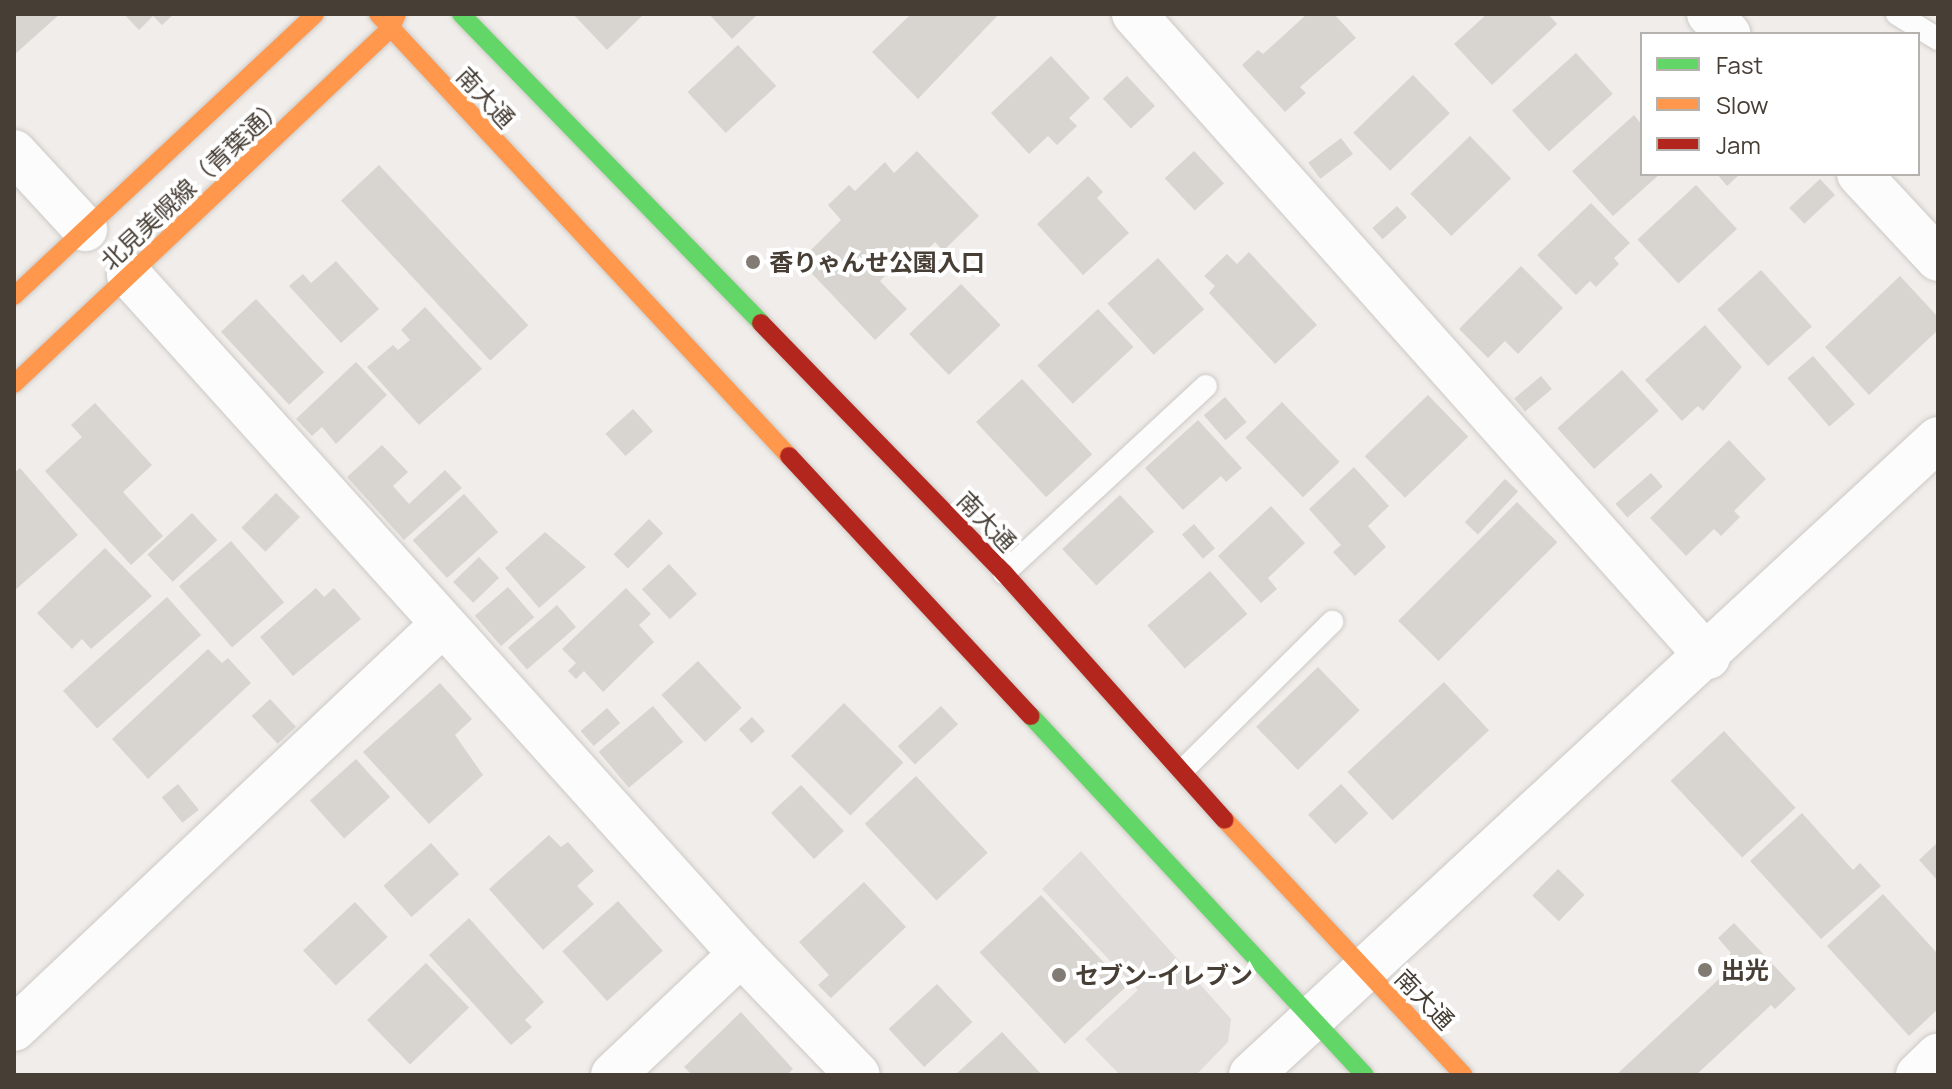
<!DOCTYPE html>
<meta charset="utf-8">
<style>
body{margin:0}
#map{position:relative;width:1952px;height:1089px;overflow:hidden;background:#f0edea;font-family:Manrope,"Noto Sans JP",sans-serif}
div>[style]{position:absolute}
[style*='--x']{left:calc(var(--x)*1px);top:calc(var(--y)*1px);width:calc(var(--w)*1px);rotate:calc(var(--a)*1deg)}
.parking>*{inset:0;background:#dfdcd9}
.building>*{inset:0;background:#d8d5d1;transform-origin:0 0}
.roads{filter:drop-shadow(0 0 2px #cdc9c5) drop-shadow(0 0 2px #cdc9c5)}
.lane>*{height:22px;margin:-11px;padding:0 11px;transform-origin:11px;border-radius:11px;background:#fdfcfc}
.street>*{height:44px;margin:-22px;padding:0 22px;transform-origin:22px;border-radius:22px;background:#fdfcfc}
.fast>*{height:18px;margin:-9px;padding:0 9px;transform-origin:9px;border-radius:9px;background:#63d668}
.slow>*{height:18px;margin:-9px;padding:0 9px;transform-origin:9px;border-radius:9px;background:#ff974d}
.jam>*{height:18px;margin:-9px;padding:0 9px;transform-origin:9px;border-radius:9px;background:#b3261e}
.dots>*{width:22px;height:22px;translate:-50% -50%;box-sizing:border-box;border:4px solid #fff;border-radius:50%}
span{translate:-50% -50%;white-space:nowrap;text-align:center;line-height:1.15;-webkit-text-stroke:8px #fff;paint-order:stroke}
.street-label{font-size:24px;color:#473e35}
.poi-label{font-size:24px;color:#473e35;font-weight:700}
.left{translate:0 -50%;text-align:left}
.frame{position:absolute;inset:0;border:16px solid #473e35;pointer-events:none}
.legend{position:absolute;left:1640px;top:32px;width:280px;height:144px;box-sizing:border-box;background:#fff;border:2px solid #b5b2ae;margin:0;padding:10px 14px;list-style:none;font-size:24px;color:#473e35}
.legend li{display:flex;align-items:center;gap:16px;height:40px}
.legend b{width:40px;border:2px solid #b5b2ae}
</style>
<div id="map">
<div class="parking">
<div style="clip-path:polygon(1081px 851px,1231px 1019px,1228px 1042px,1196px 1075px,1120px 1075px,1085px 1039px,1138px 990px,1042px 889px)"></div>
</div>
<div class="building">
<div style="clip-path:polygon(14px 14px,60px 14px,14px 55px)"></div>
<div style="clip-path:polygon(124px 14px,174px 14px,162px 25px,153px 16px,139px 30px)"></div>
<div style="clip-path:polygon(573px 14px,644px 14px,607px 50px)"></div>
<div style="clip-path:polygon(709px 14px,758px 14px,732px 39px)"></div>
<div style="clip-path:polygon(911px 14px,999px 14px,918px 99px,872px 52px)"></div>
<div style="clip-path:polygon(1307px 14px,1334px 14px,1356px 38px,1300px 87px,1306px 93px,1285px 112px,1242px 65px,1258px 50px,1263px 54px)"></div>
<div style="clip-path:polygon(1487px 14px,1548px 14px,1557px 24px,1492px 85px,1454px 44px)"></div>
<div style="left:738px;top:45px;width:56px;height:69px;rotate:47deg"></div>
<div style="left:1576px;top:53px;width:55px;height:86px;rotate:48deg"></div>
<div style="clip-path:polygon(1051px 56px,1090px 98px,1069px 118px,1077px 126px,1057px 145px,1048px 136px,1029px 154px,991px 113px)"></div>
<div style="left:1413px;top:75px;width:53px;height:83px;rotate:46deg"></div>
<div style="left:1127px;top:76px;width:41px;height:33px;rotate:47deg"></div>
<div style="clip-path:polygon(1634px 115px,1642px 125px,1642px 174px,1660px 174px,1613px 216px,1572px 171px)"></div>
<div style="left:1470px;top:136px;width:59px;height:83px;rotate:46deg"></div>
<div style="left:1341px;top:138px;width:20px;height:41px;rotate:53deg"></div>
<div style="clip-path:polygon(917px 151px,979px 216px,943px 251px,935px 242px,909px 268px,901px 260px,880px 281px,907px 309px,875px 340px,800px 261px,841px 220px,828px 205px,849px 185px,855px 191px,885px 162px,894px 173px)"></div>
<div style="left:1194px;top:151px;width:44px;height:40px;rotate:47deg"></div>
<div style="left:379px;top:165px;width:219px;height:52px;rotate:47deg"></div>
<div style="clip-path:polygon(1717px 174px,1740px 174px,1727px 186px)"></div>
<div style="clip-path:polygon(1088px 176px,1103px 192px,1097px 198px,1129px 233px,1083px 275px,1037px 224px)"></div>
<div style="left:1820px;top:179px;width:22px;height:42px;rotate:47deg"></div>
<div style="left:1696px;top:185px;width:60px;height:80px;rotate:47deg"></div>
<div style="clip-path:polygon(1591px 203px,1630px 243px,1614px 258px,1619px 264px,1596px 287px,1590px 281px,1576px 295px,1537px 255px)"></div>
<div style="left:1397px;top:206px;width:15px;height:33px;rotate:48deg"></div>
<div style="clip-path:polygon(1249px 252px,1317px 325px,1275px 364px,1209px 293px,1215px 286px,1204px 276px,1227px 254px,1237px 264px)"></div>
<div style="left:1158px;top:258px;width:69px;height:68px;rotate:48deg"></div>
<div style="clip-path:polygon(336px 261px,379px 309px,341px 343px,289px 286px,303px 274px,311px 283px)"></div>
<div style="clip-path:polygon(1521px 266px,1563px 308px,1518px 354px,1505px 341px,1488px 358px,1459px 329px)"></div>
<div style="left:1761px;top:270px;width:76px;height:59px;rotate:48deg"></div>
<div style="clip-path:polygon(1900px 276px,1938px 317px,1938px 330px,1869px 395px,1825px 347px)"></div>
<div style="left:961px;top:284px;width:57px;height:72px;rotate:46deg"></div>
<div style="left:256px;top:299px;width:100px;height:48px;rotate:47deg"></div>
<div style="clip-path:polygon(425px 307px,482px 369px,419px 425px,367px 367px,393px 345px,398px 350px,410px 340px,401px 330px)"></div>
<div style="left:1098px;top:309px;width:52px;height:83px;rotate:47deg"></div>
<div style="clip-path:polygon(1705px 325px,1742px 367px,1703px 411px,1698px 406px,1682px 421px,1645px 380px)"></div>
<div style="left:1813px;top:356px;width:64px;height:34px;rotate:49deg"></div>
<div style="clip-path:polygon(356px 362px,387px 395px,336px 444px,322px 427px,312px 436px,296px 419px)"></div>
<div style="left:1622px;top:370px;width:55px;height:87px;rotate:48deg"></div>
<div style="left:1541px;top:376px;width:17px;height:35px;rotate:50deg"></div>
<div style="left:1022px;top:379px;width:103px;height:63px;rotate:47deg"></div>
<div style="left:1428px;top:395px;width:58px;height:88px;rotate:46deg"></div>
<div style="left:1225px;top:397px;width:33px;height:28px;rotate:49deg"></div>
<div style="left:1282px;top:402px;width:83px;height:51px;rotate:46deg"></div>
<div style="clip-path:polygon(95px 403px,152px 465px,123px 492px,163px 536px,131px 565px,45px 471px,82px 437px,71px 425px)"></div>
<div style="left:633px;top:409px;width:30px;height:37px;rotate:48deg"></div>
<div style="clip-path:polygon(1198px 420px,1242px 468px,1226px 482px,1221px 476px,1183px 510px,1145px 468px)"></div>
<div style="clip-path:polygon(1729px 440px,1766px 479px,1734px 511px,1740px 517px,1721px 536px,1714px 529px,1686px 556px,1650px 518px)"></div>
<div style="clip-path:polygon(382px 445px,408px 472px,393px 486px,409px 504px,445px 470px,462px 488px,404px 540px,347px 477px)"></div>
<div style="clip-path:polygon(1354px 467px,1389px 506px,1368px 526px,1386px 547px,1355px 576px,1333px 552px,1341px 545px,1309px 509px)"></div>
<div style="clip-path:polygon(20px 468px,78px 535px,14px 591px,14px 473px)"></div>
<div style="left:1651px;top:473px;width:18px;height:47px;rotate:49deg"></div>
<div style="left:1505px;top:479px;width:18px;height:59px;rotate:43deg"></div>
<div style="left:276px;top:493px;width:34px;height:49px;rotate:45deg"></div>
<div style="left:464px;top:494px;width:51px;height:69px;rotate:48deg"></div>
<div style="left:1120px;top:495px;width:50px;height:79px;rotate:47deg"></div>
<div style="left:1517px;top:502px;width:57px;height:168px;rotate:45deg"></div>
<div style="clip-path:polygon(1271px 506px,1305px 543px,1268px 578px,1277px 589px,1261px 603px,1218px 556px)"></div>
<div style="left:192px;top:513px;width:37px;height:61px;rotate:47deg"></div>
<div style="left:649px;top:519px;width:20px;height:50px;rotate:45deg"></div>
<div style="left:1194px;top:524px;width:32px;height:16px;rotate:49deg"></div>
<div style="clip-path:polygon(545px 532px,586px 567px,539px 608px,505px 568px)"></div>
<div style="left:231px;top:541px;width:81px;height:69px;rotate:49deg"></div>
<div style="clip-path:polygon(105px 548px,152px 596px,91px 649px,82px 639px,72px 649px,37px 613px)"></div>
<div style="left:479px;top:557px;width:29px;height:36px;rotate:46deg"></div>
<div style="left:669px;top:564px;width:41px;height:37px;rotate:47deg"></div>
<div style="left:1210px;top:571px;width:57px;height:83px;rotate:49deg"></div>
<div style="left:508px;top:587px;width:40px;height:44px;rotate:49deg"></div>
<div style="clip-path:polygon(316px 588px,324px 597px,334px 588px,361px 619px,293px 676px,260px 637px)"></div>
<div style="clip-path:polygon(626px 588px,651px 614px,639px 625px,654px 642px,603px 692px,584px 671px,576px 679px,568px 671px,576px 663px,562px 649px)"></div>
<div style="left:167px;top:597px;width:51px;height:140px;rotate:48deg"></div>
<div style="left:557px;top:605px;width:29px;height:65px;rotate:49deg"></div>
<div style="clip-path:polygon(208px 649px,222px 663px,228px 658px,251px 683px,148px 779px,112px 739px)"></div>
<div style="left:698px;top:661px;width:64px;height:50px;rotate:47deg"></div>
<div style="left:1318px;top:667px;width:60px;height:86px;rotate:46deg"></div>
<div style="left:1444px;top:682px;width:66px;height:132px;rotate:47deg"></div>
<div style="clip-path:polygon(440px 683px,472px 719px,455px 735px,483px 775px,429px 824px,363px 752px)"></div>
<div style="left:270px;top:699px;width:38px;height:25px;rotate:47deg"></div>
<div style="left:844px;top:703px;width:84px;height:75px;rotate:45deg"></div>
<div style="left:653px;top:706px;width:47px;height:71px;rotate:50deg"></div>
<div style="left:941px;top:706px;width:25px;height:59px;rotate:47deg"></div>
<div style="left:607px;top:708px;width:20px;height:35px;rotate:49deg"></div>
<div style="left:752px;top:717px;width:19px;height:18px;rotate:47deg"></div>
<div style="left:1724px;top:731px;width:105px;height:73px;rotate:47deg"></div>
<div style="left:356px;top:759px;width:51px;height:62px;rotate:48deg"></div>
<div style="left:916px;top:776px;width:105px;height:70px;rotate:47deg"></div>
<div style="left:178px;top:784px;width:33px;height:21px;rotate:51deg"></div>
<div style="left:1341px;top:784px;width:40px;height:45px;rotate:47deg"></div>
<div style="left:801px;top:785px;width:63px;height:41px;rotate:47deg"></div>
<div style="clip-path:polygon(1802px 813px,1853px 870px,1860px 863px,1881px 886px,1821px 939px,1750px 861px)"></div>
<div style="clip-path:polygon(549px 835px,561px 847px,568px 842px,594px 871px,577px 886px,594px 904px,543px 950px,489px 889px)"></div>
<div style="clip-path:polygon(1938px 842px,1938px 881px,1919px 860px)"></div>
<div style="left:431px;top:843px;width:42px;height:64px;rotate:48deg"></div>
<div style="left:1558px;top:869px;width:37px;height:37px;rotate:44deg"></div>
<div style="clip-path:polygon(864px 882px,906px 927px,831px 998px,818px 985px,829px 975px,799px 942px)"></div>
<div style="clip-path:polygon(1883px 894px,1938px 954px,1938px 1009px,1909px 1036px,1827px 946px)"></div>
<div style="left:1041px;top:895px;width:125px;height:84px;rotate:47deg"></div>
<div style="left:618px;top:901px;width:67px;height:75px;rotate:48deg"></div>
<div style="left:355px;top:902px;width:48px;height:71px;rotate:47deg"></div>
<div style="clip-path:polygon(469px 918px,544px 1002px,525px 1020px,532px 1027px,511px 1045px,429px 955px)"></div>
<div style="clip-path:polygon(1734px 923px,1796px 989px,1775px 1009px,1771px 1005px,1696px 1075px,1616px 1075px,1733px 966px,1726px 959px,1731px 953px,1718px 938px)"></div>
<div style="left:426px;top:963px;width:62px;height:82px;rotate:46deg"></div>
<div style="left:937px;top:984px;width:52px;height:66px;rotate:47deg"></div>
<div style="clip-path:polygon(741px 1012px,793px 1069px,787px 1075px,692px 1075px,684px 1067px)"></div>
<div style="clip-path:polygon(1002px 1032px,1042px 1075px,955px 1075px)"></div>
</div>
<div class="roads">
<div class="lane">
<div style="--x:1897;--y:14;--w:48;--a:31.4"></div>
<div style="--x:1004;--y:573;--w:275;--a:-42.8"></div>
<div style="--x:1184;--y:769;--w:209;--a:-44.8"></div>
</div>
<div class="street">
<div style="--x:1134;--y:14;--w:862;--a:48.25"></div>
<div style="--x:1709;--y:14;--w:28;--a:46"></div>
<div style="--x:14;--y:152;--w:105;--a:47.3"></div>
<div style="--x:1859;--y:174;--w:116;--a:47.1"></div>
<div style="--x:129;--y:275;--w:914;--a:47.97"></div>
<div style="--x:741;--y:954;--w:168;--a:46"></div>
<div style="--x:14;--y:1029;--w:590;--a:-43.35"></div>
<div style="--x:613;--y:1075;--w:176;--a:-43.4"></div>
<div style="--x:1251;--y:1075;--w:936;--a:-42.79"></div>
<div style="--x:1918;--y:1075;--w:28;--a:-44"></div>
</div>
<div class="fast">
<div style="--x:461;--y:14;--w:431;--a:45.8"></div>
<div style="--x:1031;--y:716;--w:490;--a:47.1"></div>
</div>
<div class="slow">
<div style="--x:378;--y:14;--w:604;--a:47.08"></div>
<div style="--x:14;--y:296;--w:412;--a:-43.1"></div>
<div style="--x:14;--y:384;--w:519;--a:-43.36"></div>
<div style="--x:391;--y:28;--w:15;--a:-67"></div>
<div style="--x:1225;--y:820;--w:349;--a:46.9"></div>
</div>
<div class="jam">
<div style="--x:761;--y:323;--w:349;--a:45.8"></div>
<div style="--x:1004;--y:573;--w:331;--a:48.2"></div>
<div style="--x:789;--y:456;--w:355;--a:47.1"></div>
</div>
</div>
<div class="dots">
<div style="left:753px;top:262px;background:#827b74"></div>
<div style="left:1705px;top:970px;background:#827b74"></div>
<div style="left:1059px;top:975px;background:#827b74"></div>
</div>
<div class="street-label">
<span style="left:486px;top:97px;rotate:47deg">南大通</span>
<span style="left:192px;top:183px;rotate:-43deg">北見美幌線（青葉通）</span>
<span style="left:987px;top:521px;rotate:46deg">南大通</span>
<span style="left:1425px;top:999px;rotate:46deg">南大通</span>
</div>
<div class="poi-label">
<span class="left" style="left:769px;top:262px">香りゃんせ公園入口</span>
<span class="left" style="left:1721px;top:970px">出光</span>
<span class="left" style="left:1075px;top:975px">セブン-イレブン</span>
</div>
<div class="frame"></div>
<ul class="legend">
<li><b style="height:10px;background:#63d668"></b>Fast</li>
<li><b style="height:10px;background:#ff974d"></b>Slow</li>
<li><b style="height:10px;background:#b3261e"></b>Jam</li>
</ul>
</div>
